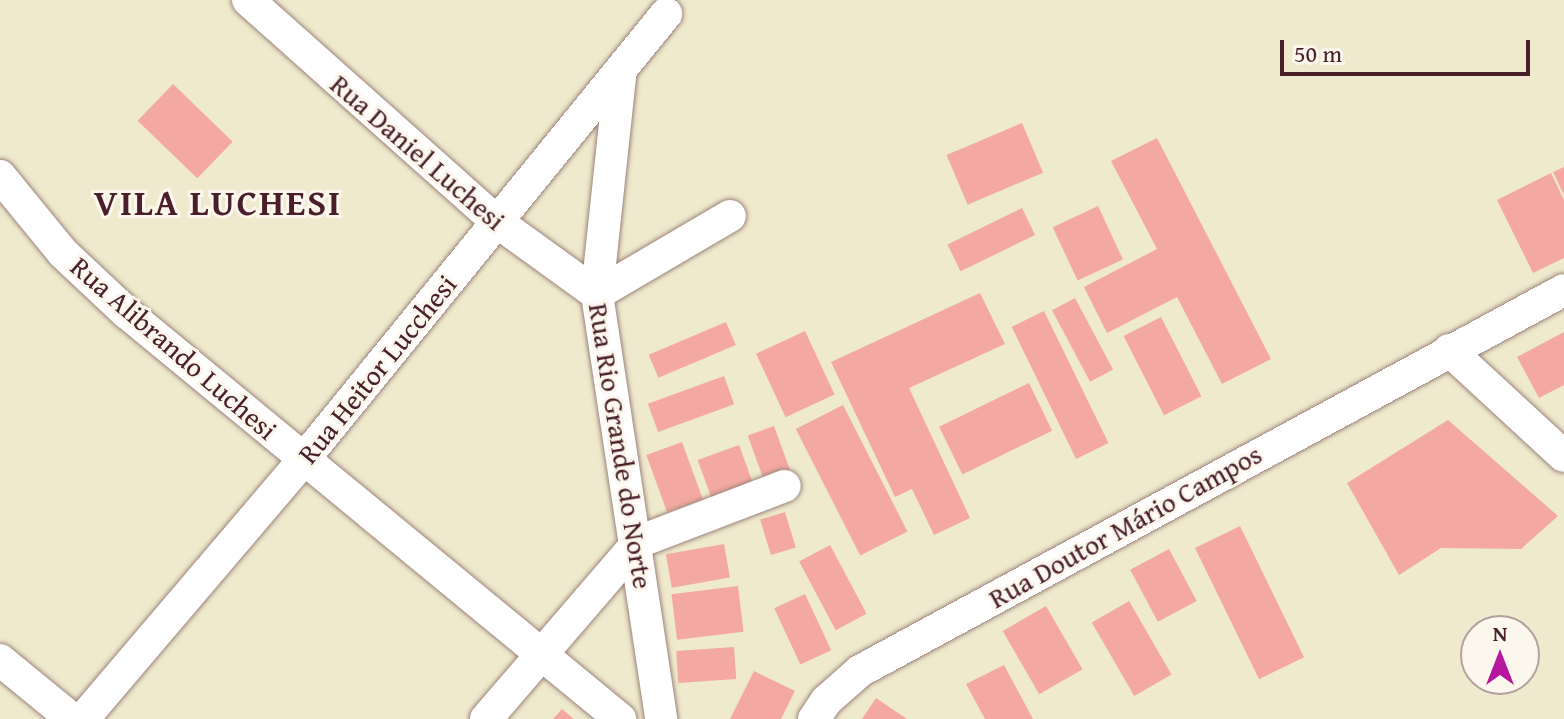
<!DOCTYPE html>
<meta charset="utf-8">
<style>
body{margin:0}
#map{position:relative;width:1564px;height:719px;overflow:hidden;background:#efe9cd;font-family:"Gentium Book Plus",serif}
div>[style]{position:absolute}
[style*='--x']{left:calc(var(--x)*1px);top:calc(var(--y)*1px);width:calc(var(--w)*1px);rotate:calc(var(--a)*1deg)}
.building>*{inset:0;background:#f3a9a1;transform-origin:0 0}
.roads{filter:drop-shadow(0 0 2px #9c847c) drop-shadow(0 0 2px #9c847c)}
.street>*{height:32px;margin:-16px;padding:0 16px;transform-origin:16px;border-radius:16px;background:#fff}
span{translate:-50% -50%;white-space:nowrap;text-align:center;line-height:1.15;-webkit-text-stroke:6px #fbf7ec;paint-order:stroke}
.street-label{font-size:28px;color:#4a1f2b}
.district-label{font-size:36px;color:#4a1f2b;font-weight:700;letter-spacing:2px}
.north{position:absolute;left:1460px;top:615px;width:80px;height:80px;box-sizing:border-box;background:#fbf7ec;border:2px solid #b4a19f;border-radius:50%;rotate:0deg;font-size:22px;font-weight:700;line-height:32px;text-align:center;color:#4a1f2b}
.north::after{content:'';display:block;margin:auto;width:28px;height:36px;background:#b5179e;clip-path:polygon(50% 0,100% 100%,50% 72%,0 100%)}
.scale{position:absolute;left:1280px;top:40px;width:250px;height:36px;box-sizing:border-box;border:4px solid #4a1f2b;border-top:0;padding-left:10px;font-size:24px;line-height:28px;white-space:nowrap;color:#4a1f2b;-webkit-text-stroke:6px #fbf7ec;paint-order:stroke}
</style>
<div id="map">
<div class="building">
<div style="left:173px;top:84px;width:83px;height:51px;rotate:44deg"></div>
<div style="left:1022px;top:123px;width:54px;height:82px;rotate:67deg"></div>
<div style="clip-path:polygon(1157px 138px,1271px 359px,1222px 384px,1177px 297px,1107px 333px,1084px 287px,1157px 249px,1111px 161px)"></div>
<div style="clip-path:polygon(1564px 167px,1564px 195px,1553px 172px)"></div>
<div style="clip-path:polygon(1551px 173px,1564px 200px,1564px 258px,1533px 273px,1497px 200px)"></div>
<div style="left:1098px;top:206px;width:59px;height:50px;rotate:65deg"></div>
<div style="left:1022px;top:208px;width:30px;height:83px;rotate:64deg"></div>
<div style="clip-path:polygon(980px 293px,1005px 344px,909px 388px,970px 518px,934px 535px,912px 489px,895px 497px,831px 362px)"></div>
<div style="left:1075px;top:298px;width:81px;height:26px;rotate:62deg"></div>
<div style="left:1044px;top:311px;width:147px;height:36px;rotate:64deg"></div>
<div style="left:1161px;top:317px;width:89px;height:42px;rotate:63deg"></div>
<div style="left:726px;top:322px;width:25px;height:84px;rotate:67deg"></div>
<div style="left:805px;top:331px;width:70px;height:54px;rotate:65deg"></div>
<div style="clip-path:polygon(1564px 332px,1564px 385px,1539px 398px,1517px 357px)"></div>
<div style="left:724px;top:376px;width:30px;height:81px;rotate:70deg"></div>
<div style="left:1029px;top:383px;width:53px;height:100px;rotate:64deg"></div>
<div style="left:843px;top:405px;width:142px;height:53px;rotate:63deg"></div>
<div style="clip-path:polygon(1448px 420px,1558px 516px,1521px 549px,1441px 548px,1399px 575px,1347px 483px)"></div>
<div style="left:774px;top:426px;width:49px;height:28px;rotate:70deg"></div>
<div style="left:682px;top:442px;width:61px;height:38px;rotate:70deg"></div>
<div style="left:739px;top:445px;width:45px;height:44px;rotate:70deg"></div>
<div style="left:785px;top:512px;width:37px;height:26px;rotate:73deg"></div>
<div style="left:1240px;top:526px;width:146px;height:50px;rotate:64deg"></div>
<div style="left:724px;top:544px;width:34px;height:59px;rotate:80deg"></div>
<div style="left:830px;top:545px;width:78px;height:35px;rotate:62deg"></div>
<div style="left:1169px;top:549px;width:59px;height:44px;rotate:62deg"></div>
<div style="left:738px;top:586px;width:46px;height:67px;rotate:83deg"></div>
<div style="left:805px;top:594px;width:62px;height:34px;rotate:65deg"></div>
<div style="left:1129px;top:601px;width:85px;height:43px;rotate:60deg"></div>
<div style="left:1046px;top:606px;width:73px;height:50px;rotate:60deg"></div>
<div style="left:734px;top:647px;width:32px;height:58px;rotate:86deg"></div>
<div style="clip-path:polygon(1004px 665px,1033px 719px,985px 719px,966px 684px)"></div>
<div style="clip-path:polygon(754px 671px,795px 691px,781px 719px,730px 719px)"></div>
<div style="clip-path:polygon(876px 698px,907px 719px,862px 719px)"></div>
<div style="clip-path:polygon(562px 709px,574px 719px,553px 719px)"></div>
</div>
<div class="roads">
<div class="street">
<div style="--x:248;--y:0;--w:332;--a:41.7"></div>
<div style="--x:496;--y:221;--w:125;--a:35.9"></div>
<div style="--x:597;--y:294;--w:154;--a:-30.4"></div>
<div style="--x:620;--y:77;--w:218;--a:96.1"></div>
<div style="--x:597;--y:294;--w:430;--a:81.4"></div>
<div style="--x:0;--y:176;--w:99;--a:50.7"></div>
<div style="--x:63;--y:253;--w:88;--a:43.2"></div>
<div style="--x:127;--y:313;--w:639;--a:39.47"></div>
<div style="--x:1449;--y:350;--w:156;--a:42.7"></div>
<div style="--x:0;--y:660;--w:93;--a:39.3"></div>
<div style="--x:83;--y:719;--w:341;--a:-49.6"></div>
<div style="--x:304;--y:459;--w:574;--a:-50.87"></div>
<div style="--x:486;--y:719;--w:233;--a:-49.3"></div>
<div style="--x:638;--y:542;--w:157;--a:-20.9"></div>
<div style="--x:814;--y:719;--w:22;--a:-56"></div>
<div style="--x:826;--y:701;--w:45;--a:-41.4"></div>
<div style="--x:860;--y:671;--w:800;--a:-28.42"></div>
</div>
</div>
<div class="street-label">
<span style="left:418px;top:152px;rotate:41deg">Rua Daniel Luchesi</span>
<span style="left:174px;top:348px;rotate:41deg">Rua Alibrando Luchesi</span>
<span style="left:377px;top:369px;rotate:-51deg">Rua Heitor Lucchesi</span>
<span style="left:621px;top:446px;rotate:81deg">Rua Rio Grande do Norte</span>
<span style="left:1125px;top:526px;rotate:-29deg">Rua Doutor Mário Campos</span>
</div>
<div class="district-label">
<span style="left:218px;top:202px">VILA LUCHESI</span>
</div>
<div class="north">N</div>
<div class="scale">50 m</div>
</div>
